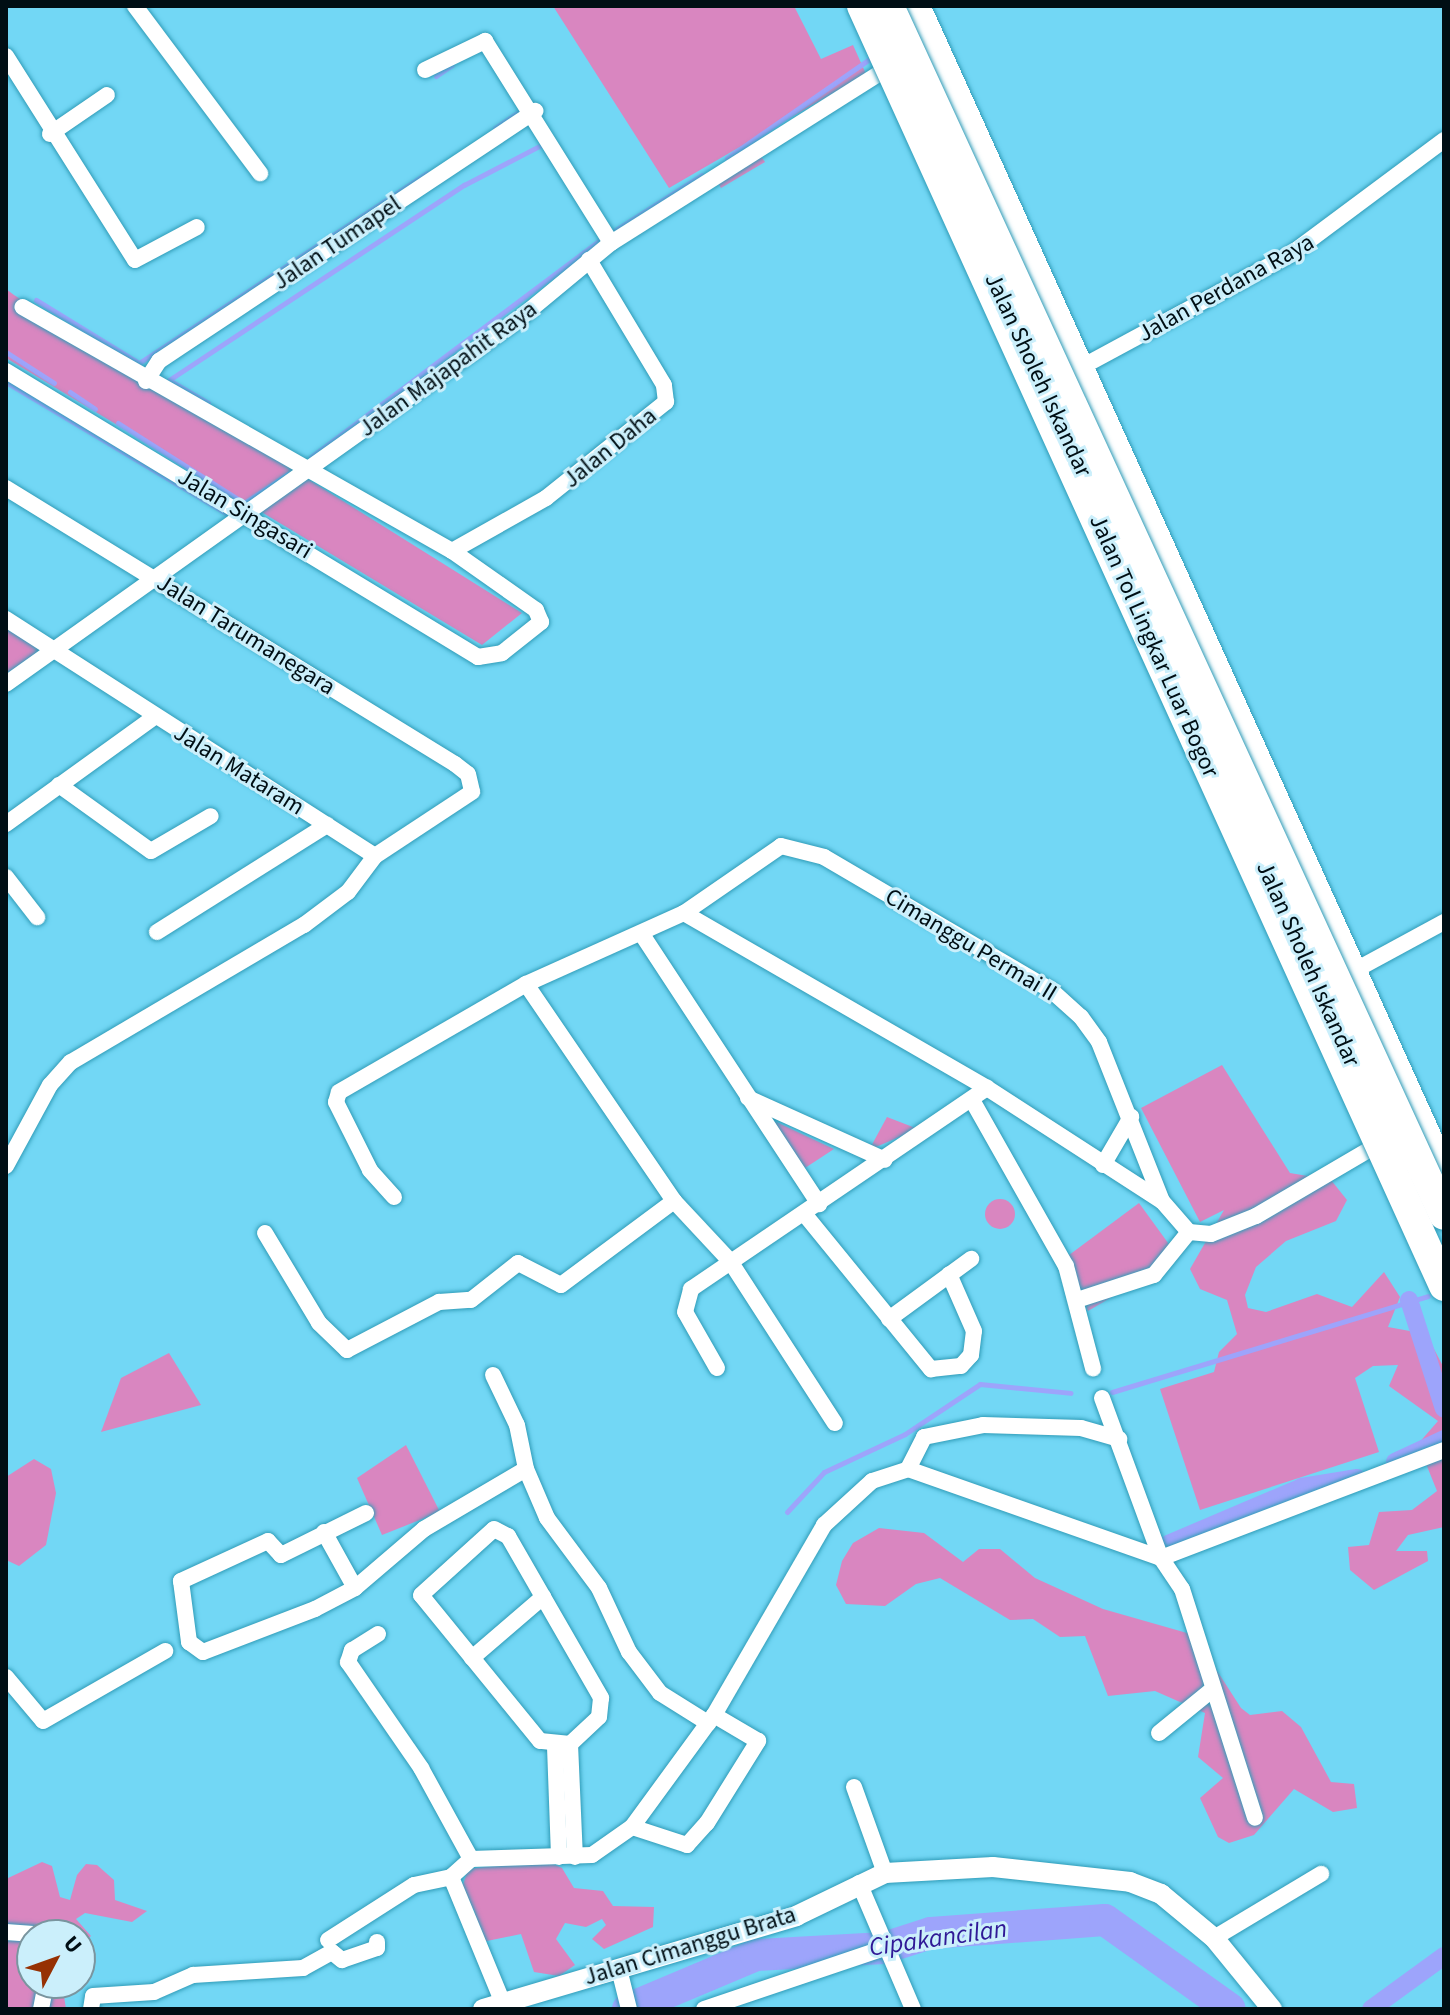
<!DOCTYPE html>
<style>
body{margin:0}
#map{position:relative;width:1450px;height:2015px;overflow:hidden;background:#72d7f5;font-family:"Source Sans 3",sans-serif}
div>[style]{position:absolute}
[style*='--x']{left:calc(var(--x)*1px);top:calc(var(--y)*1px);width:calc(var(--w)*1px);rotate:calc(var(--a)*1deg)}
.green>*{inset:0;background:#d986c0}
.round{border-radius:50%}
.stream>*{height:5px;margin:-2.5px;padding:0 2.5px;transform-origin:2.5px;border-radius:2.5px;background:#9da4fb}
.canal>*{height:18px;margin:-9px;padding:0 9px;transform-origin:9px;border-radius:9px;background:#9da4fb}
.river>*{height:32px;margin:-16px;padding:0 16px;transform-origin:16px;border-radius:16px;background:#9da4fb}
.roads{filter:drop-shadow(0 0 2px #309cb8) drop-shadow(0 0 2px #309cb8)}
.minor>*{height:16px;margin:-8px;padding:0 8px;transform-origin:8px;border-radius:8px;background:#fff}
.tertiary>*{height:20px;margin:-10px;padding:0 10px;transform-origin:10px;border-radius:10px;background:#fff}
.trunk>*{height:28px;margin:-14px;padding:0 14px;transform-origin:14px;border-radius:14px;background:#fff}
.bridges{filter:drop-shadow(0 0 2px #309cb8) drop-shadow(0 0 2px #309cb8)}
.motorway-bridge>*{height:30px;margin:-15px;padding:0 15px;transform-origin:15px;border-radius:15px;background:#fff}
span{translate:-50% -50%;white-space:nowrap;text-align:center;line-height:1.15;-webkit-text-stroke:6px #cbeffb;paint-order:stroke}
.street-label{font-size:24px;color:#000e14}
.water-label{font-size:26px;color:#301996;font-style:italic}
.frame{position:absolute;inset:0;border:8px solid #000e14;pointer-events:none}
.north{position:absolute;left:16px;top:1919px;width:80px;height:80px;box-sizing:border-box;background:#cbeffb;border:2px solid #7a959f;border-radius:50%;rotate:49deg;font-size:22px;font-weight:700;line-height:32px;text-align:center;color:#000e14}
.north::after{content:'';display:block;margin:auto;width:28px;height:36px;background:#963103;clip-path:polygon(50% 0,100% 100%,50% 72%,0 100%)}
</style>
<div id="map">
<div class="green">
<div style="clip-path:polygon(553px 6px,794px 6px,821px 59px,853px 45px,866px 74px,669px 188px)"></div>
<div style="clip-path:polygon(758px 152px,765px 162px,721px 188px,716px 179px)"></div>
<div style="clip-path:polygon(6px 289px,14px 295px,522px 613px,482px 645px,6px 358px)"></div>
<div style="clip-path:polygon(6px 627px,42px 649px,6px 674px)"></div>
<div style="clip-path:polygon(1222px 1065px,1290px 1173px,1331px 1180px,1347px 1200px,1336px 1221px,1286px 1241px,1256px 1267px,1245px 1295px,1248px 1308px,1266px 1312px,1317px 1294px,1352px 1307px,1384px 1272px,1400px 1297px,1388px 1327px,1426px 1334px,1444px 1368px,1444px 1527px,1408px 1535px,1396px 1551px,1427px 1551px,1428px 1561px,1374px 1590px,1350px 1570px,1348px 1547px,1369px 1545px,1379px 1512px,1412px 1510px,1437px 1491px,1418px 1444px,1438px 1421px,1389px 1386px,1398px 1365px,1373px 1366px,1355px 1378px,1379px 1452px,1200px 1510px,1160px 1389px,1214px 1372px,1219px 1352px,1237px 1334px,1227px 1300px,1200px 1289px,1190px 1269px,1224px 1210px,1200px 1222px,1141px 1108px)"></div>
<div style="clip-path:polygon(887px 1117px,918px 1129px,869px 1150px)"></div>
<div style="clip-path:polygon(770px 1119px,834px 1149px,805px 1168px)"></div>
<div class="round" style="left:985px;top:1199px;width:30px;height:30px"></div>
<div style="clip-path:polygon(1139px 1203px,1179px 1258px,1088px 1311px,1061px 1261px)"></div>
<div style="clip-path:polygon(169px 1353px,201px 1405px,101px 1432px,121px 1378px)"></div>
<div style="clip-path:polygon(406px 1445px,440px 1512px,382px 1535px,357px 1478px)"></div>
<div style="clip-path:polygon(34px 1459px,51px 1469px,56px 1493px,46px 1545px,19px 1566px,6px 1560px,6px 1477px)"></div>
<div style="clip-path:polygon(879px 1528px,924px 1533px,963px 1562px,979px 1549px,1000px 1549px,1035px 1578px,1103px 1609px,1194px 1635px,1241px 1708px,1250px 1715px,1282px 1711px,1301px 1727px,1331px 1782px,1354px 1784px,1357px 1808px,1333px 1812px,1294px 1789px,1254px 1835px,1229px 1843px,1218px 1837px,1200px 1798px,1223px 1778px,1198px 1757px,1205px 1713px,1155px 1691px,1108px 1696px,1085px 1636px,1060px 1637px,1033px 1619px,1010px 1620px,940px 1578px,916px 1584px,885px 1606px,846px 1604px,836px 1585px,842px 1561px,853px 1543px)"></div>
<div style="clip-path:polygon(545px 1860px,562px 1868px,574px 1888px,603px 1891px,613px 1906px,654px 1907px,653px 1927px,604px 1949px,592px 1939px,606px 1925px,602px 1919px,586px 1927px,565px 1923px,556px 1939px,575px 1965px,559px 1976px,534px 1972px,521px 1934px,482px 1942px,474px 1910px,460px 1894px,468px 1869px)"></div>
<div style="clip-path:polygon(42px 1862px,52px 1866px,60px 1897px,70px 1900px,77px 1875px,86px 1864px,97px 1865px,114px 1880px,115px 1900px,147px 1911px,132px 1922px,85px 1913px,76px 1919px,91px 1936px,83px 1943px,80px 1935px,32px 1935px,32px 1983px,62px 1983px,66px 2009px,6px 2009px,6px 1879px)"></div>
</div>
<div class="stream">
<div style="--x:436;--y:76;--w:19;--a:-35"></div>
<div style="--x:495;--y:128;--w:34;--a:-34"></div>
<div style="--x:727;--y:158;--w:179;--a:-34.8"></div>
<div style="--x:36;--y:300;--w:121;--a:31.5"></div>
<div style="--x:139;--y:363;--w:345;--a:-33.4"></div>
<div style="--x:6;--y:352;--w:57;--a:32.9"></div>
<div style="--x:6;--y:382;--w:257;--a:30.8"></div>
<div style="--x:70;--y:392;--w:30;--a:34"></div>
<div style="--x:208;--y:403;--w:45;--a:-149.5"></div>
<div style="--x:169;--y:380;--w:354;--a:-33.5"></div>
<div style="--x:464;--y:185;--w:91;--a:-27.4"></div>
<div style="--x:118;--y:423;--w:149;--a:32.4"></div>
<div style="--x:244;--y:503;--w:53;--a:-33.4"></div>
<div style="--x:311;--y:457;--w:365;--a:-36.9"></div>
<div style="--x:603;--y:238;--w:117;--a:-32.5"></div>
<div style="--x:1112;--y:1392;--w:330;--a:-16.9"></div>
<div style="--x:787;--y:1512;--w:54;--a:-47.2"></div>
<div style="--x:824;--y:1472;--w:89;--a:-25.1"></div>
<div style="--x:905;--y:1434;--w:90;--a:-33.7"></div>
<div style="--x:980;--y:1384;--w:91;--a:5.6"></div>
</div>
<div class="canal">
<div style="--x:1409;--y:1300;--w:114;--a:72.2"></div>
<div style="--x:1395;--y:1462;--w:54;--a:-25.1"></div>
<div style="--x:1168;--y:1544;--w:146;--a:-23"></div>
<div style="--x:1302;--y:1487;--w:56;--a:-9.3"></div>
<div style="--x:1371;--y:2009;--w:90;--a:-36"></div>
</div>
<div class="river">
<div style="--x:628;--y:2009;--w:139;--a:-22.9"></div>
<div style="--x:756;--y:1955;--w:128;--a:-3.1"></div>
<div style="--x:884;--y:1948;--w:49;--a:-17.7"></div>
<div style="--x:931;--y:1933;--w:174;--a:-4.3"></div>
<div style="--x:1105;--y:1920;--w:153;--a:35.5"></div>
</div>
<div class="roads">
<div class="minor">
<div style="--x:135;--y:6;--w:209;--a:53.2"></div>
<div style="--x:6;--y:56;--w:241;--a:57.7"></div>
<div style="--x:135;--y:260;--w:70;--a:-28"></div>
<div style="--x:425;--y:70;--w:67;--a:-25.8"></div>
<div style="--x:485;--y:41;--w:238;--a:58"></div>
<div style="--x:50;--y:134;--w:69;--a:-34.4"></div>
<div style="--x:1078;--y:369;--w:242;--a:-28.4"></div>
<div style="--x:1291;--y:254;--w:191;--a:-36.7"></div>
<div style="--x:6;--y:371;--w:552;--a:31.21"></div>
<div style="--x:478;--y:657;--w:24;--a:-9"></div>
<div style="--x:502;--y:653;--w:50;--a:-38.5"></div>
<div style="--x:541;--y:622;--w:13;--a:-113"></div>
<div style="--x:536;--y:610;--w:103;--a:-144.9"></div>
<div style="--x:452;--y:551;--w:494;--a:-150.4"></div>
<div style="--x:146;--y:381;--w:24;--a:-57"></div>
<div style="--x:159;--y:361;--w:452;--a:-33.6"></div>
<div style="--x:6;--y:488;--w:527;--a:31.58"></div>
<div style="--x:455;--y:764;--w:16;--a:38"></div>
<div style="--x:468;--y:774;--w:18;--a:77"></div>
<div style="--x:472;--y:792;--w:116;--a:146.6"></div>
<div style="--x:375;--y:856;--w:439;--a:-147.3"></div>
<div style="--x:452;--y:551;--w:108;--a:-29.4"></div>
<div style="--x:546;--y:498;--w:154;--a:-38.7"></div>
<div style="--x:666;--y:402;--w:17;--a:-97"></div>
<div style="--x:664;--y:385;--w:146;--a:-121"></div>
<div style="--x:6;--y:684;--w:630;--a:-35.43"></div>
<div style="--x:519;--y:319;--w:119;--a:-39.6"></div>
<div style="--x:611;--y:243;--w:335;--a:-32.3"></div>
<div style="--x:59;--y:785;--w:113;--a:35.7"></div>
<div style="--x:151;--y:851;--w:69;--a:-30.3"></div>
<div style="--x:6;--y:824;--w:181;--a:-35.8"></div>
<div style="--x:6;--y:877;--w:51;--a:52.2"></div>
<div style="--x:684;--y:913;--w:350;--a:30"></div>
<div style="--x:987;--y:1088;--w:208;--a:32.9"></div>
<div style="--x:157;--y:932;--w:201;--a:-32.2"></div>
<div style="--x:643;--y:936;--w:321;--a:56.7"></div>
<div style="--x:1352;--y:972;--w:105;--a:-28.5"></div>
<div style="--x:526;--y:984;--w:263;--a:55.7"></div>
<div style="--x:674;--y:1201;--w:82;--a:47"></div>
<div style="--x:730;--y:1261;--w:193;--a:57.1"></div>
<div style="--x:748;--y:1098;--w:150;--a:24.3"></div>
<div style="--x:972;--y:1100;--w:191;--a:60.5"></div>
<div style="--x:1066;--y:1266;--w:106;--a:75.2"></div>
<div style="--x:1103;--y:1165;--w:56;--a:-59.7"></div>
<div style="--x:6;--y:1166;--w:92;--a:-61.5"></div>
<div style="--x:50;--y:1085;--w:31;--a:-48"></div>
<div style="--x:71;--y:1062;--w:270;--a:-30.5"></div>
<div style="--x:304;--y:925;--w:55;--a:-36.9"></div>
<div style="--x:348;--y:892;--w:45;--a:-53.1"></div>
<div style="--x:394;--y:1197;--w:36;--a:-132"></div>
<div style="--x:370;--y:1170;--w:76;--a:-116.6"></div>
<div style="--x:336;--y:1102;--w:10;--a:-73"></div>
<div style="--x:339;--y:1092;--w:216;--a:-30"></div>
<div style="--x:526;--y:984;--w:173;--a:-24.2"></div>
<div style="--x:684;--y:913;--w:118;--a:-34.6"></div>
<div style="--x:781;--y:846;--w:44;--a:14.3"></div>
<div style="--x:824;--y:857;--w:264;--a:30.4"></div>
<div style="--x:1052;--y:991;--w:39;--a:42"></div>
<div style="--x:1081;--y:1017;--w:31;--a:54"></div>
<div style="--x:1099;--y:1042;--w:171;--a:68.4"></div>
<div style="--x:1162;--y:1201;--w:41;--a:48.9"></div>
<div style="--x:806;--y:1216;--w:198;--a:50.8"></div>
<div style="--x:931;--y:1369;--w:30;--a:-6"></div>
<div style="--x:961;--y:1366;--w:15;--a:-48"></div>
<div style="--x:971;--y:1355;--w:24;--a:-83"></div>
<div style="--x:974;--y:1331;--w:62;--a:-113.7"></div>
<div style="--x:265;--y:1233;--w:105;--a:59"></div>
<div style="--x:319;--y:1323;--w:39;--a:44"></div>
<div style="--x:347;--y:1350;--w:104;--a:-27.6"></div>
<div style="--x:439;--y:1302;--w:32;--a:-4"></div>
<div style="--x:471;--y:1300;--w:60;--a:-38.2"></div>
<div style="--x:518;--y:1263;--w:48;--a:27.1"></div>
<div style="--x:561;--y:1285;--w:141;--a:-36.6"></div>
<div style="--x:1077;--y:1300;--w:81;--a:-18"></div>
<div style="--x:1154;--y:1275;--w:55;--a:-50.9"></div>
<div style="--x:1189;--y:1232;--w:22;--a:5"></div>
<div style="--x:1211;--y:1234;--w:48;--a:-21.8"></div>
<div style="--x:1256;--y:1216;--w:146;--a:-30.4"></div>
<div style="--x:889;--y:1319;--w:102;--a:-36.2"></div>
<div style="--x:717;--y:1368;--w:64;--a:-119.7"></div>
<div style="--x:685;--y:1312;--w:24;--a:-75"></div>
<div style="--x:691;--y:1289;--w:358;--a:-34.2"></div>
<div style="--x:493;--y:1375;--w:55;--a:64.4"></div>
<div style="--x:517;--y:1425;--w:45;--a:78.4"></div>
<div style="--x:1102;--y:1398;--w:171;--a:69.8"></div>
<div style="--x:1161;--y:1558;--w:37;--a:56"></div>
<div style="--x:1182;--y:1589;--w:240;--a:72.3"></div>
<div style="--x:908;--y:1469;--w:36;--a:-63"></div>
<div style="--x:924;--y:1437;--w:60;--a:-11.5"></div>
<div style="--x:983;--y:1425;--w:98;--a:1.8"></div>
<div style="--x:1081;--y:1428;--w:40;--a:16"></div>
<div style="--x:366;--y:1513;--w:95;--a:153.7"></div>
<div style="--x:281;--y:1555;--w:19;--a:-133"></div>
<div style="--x:268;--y:1541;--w:96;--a:155.3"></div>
<div style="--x:181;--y:1581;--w:62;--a:82.5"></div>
<div style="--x:189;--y:1642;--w:17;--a:36"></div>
<div style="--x:203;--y:1652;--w:120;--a:-21"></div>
<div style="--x:315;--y:1609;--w:45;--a:-27.7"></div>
<div style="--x:355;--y:1588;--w:91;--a:-40.5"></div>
<div style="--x:424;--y:1529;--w:118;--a:-30.5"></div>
<div style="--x:526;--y:1469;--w:53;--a:66.8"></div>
<div style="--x:547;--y:1518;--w:87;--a:53.4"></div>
<div style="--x:599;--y:1588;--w:71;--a:64.9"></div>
<div style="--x:629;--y:1652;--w:51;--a:52.9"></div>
<div style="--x:660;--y:1693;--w:57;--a:32"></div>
<div style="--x:494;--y:1529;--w:16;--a:27"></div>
<div style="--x:508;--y:1536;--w:187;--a:60.1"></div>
<div style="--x:601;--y:1698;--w:19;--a:96"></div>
<div style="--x:599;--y:1717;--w:40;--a:137"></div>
<div style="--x:570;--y:1744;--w:30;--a:-174"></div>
<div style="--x:540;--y:1741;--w:188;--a:-129.2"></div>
<div style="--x:421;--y:1595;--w:98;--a:-42.1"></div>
<div style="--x:324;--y:1532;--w:64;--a:61"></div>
<div style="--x:378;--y:1634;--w:31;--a:148"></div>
<div style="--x:352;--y:1650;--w:13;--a:108"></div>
<div style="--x:348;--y:1662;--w:129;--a:55.4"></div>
<div style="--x:421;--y:1768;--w:104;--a:61.2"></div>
<div style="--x:472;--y:1658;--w:94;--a:-40.7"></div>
<div style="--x:6;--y:1677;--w:57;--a:49.9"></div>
<div style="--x:43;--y:1721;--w:141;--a:-29.8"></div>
<div style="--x:1159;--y:1733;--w:70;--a:-39.2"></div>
<div style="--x:570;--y:1744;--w:113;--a:87.5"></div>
<div style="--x:555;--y:1747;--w:110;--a:87.9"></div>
<div style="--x:854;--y:1787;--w:91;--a:70.2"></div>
<div style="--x:632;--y:1827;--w:58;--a:18.1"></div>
<div style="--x:687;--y:1845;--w:30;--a:-48"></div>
<div style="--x:707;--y:1823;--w:97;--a:-58.1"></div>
<div style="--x:758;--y:1741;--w:51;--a:-149.4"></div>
<div style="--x:451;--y:1877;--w:134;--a:67.6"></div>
<div style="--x:859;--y:1883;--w:137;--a:66.8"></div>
<div style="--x:6;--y:1932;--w:41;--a:4.2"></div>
<div style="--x:1214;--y:1938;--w:125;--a:-30.9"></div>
<div style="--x:328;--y:1940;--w:102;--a:-32.6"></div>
<div style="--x:414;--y:1885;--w:38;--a:-12"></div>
<div style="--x:451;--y:1877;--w:27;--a:-42"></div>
<div style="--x:471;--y:1859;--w:121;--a:-1.9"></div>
<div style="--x:592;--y:1855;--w:49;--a:-35"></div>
<div style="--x:632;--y:1827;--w:139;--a:-53.8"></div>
<div style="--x:714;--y:1715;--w:220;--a:-59.9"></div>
<div style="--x:824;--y:1525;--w:65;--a:-42.5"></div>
<div style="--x:872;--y:1481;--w:38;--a:-18"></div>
<div style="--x:908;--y:1469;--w:268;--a:19.4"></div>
<div style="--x:1161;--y:1558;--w:303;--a:-20.9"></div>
<div style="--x:619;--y:1969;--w:41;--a:76"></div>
<div style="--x:41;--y:2009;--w:26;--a:-79"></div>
<div style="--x:91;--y:2009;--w:13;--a:-81"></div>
<div style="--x:93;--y:1996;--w:61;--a:-3.8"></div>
<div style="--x:154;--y:1992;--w:43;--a:-23.6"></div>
<div style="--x:193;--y:1975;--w:110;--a:-3.6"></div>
<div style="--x:303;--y:1968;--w:33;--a:-29"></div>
<div style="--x:332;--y:1952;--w:13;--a:39"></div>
<div style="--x:342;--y:1960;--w:37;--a:-19"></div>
<div style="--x:377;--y:1948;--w:6;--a:-90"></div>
<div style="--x:704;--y:2009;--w:190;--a:-18.7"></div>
</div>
<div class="tertiary">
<div style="--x:483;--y:2009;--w:327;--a:-16.5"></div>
<div style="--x:796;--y:1916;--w:99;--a:-25.8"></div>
<div style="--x:885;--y:1873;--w:108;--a:-3.2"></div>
<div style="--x:993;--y:1867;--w:138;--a:6.2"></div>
<div style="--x:1130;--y:1882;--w:33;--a:21"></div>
<div style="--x:1161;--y:1894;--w:69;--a:39.7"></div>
<div style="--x:1214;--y:1938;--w:92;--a:50.8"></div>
</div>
<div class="trunk">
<div style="--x:916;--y:6;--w:1281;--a:65.66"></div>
</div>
</div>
<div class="bridges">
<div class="motorway-bridge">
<div style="--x:862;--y:6;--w:1406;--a:65.55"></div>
<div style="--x:889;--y:6;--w:1330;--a:65.34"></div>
</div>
</div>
<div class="street-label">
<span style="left:337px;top:243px;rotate:-34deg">Jalan Tumapel</span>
<span style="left:1226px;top:288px;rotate:-29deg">Jalan Perdana Raya</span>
<span style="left:448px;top:369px;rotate:-36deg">Jalan Majapahit Raya</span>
<span style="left:1038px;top:375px;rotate:65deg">Jalan Sholeh Iskandar</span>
<span style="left:610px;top:448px;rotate:-39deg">Jalan Daha</span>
<span style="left:245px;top:514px;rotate:31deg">Jalan Singasari</span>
<span style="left:246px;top:635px;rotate:32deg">Jalan Tarumanegara</span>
<span style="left:1154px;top:646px;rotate:66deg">Jalan Tol Lingkar Luar Bogor</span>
<span style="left:239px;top:770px;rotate:32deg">Jalan Mataram</span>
<span style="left:971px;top:945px;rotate:31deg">Cimanggu Permai II</span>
<span style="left:1308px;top:964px;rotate:66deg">Jalan Sholeh Iskandar</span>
<span style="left:690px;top:1946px;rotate:-17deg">Jalan Cimanggu Brata</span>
</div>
<div class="water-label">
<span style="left:938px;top:1938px;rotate:-8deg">Cipakancilan</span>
</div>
<div class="frame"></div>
<div class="north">U</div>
</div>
